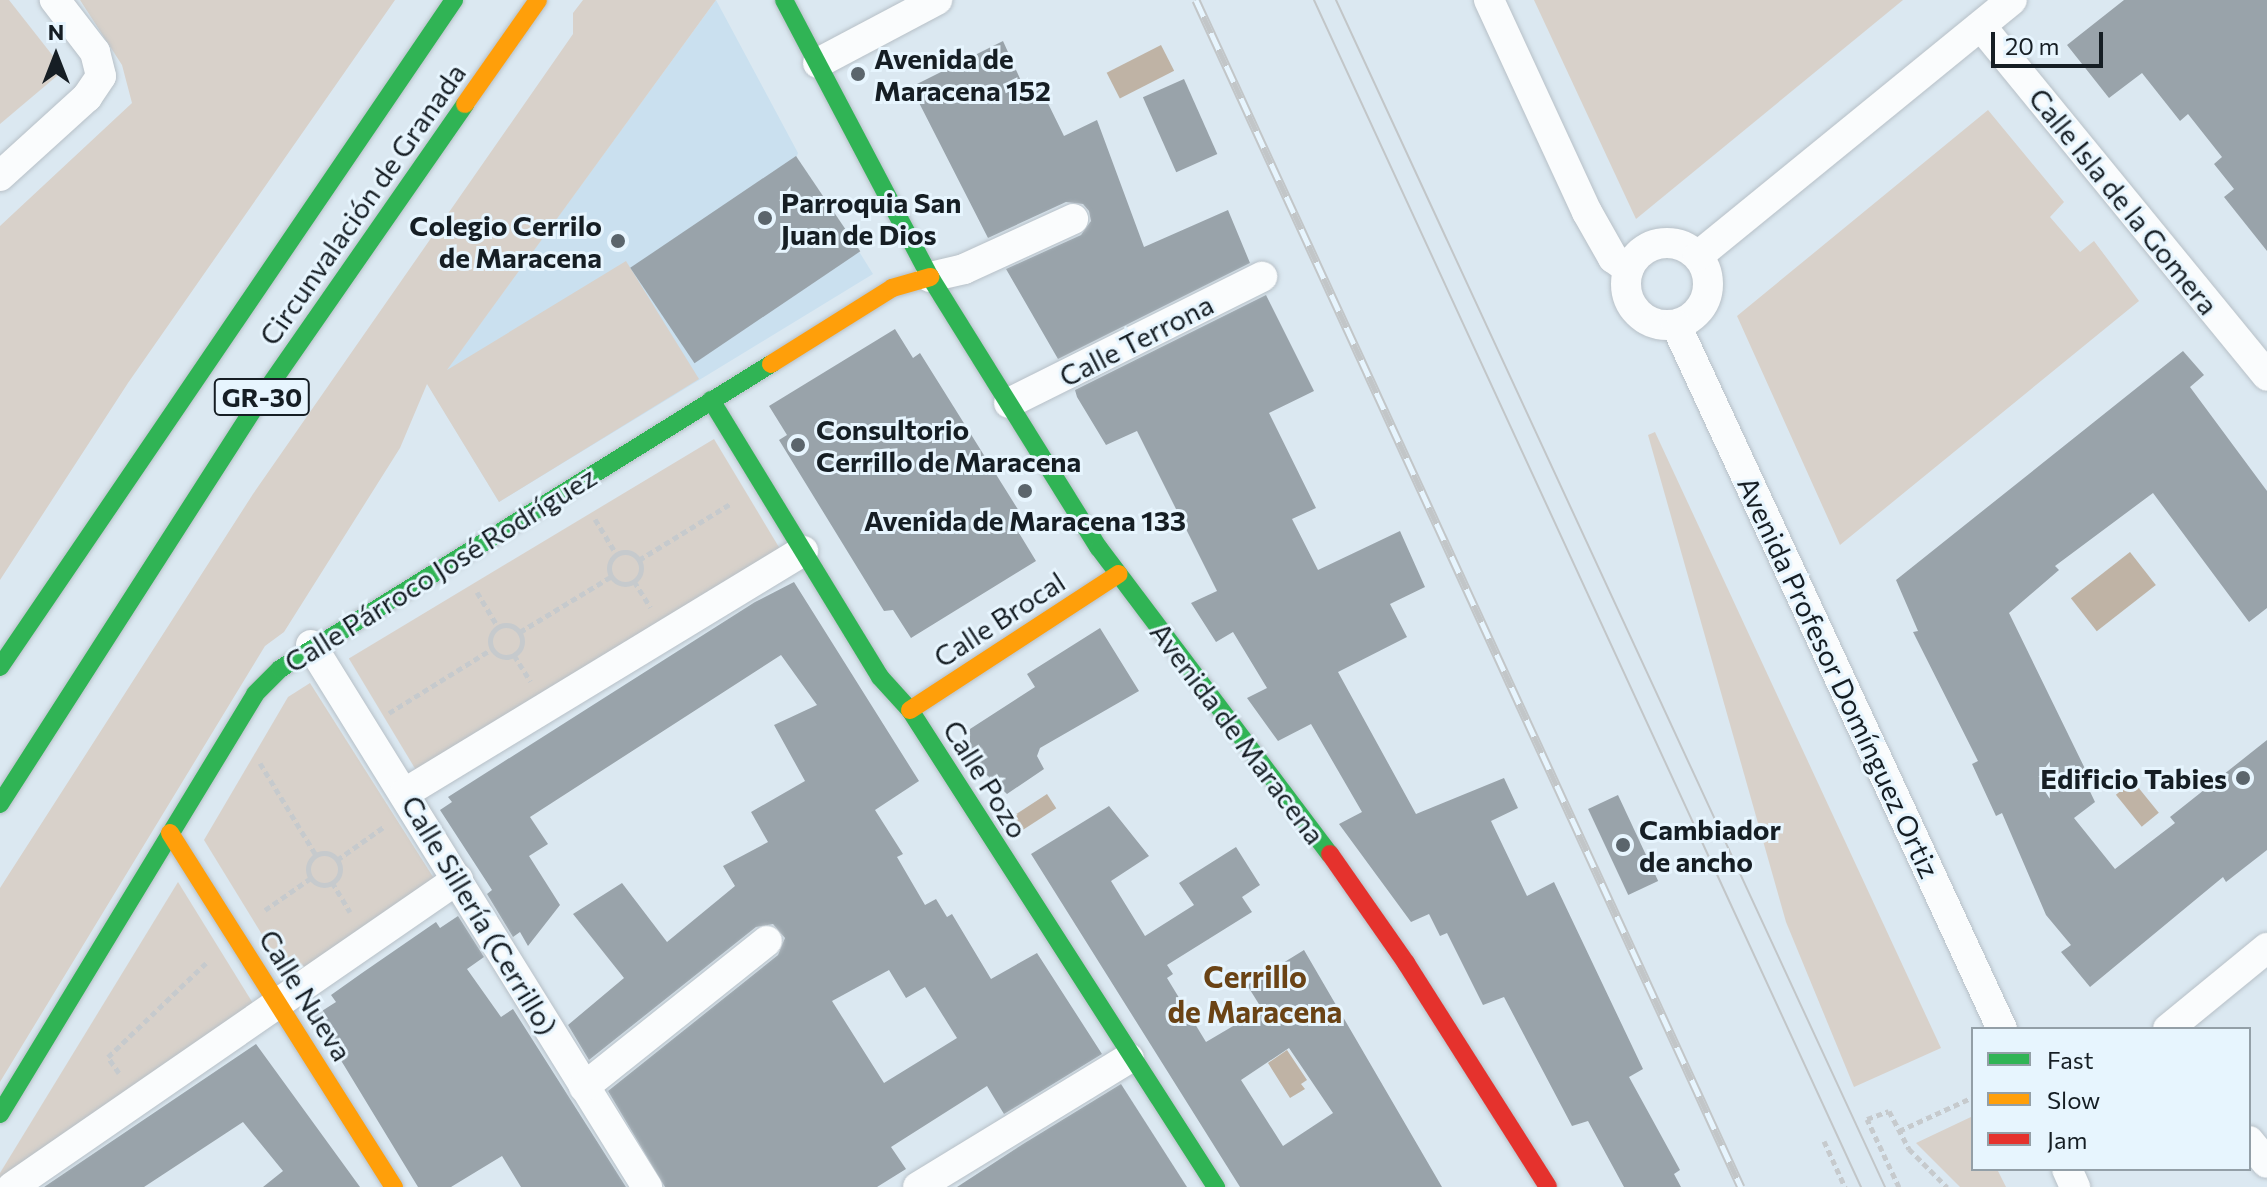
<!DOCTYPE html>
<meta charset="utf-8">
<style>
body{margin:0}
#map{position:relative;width:2267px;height:1187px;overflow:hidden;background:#dbe8f1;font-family:Commissioner,sans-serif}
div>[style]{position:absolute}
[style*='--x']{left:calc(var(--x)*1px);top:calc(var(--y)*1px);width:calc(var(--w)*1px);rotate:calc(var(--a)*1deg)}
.built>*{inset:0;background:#cae0ef}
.green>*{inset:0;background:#d8d1ca;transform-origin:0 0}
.water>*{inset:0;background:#bfb3a5;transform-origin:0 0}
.building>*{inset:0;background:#99a3aa;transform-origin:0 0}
.path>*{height:5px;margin-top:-2.5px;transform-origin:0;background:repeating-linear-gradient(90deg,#c6cacd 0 6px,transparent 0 10px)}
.path>.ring{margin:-2.5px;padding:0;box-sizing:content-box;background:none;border:5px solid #c6cacd;border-radius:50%}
.roads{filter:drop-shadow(0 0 2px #b7c0c7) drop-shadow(0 0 2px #b7c0c7)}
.street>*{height:30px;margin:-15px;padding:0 15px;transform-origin:15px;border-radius:15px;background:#fafcfd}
.street>.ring{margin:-15px;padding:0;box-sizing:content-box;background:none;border:30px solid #fafcfd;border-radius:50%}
.fast>*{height:18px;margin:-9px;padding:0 9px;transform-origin:9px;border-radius:9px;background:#30b455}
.slow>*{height:18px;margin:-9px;padding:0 9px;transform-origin:9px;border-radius:9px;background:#ff9f0a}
.jam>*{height:18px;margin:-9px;padding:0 9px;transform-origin:9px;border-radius:9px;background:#e5322d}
.tram>*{height:2px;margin:-1px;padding:0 1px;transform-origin:1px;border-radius:1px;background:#c2c6c8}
.rail>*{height:9px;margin-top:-4.5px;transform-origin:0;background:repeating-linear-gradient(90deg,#e7f5fe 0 18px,#c2c6c8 0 36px);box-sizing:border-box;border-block:2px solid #c2c6c8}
.dots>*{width:22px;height:22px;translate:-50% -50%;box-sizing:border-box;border:4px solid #e7f5fe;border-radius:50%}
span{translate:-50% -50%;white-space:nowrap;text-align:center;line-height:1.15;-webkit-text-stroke:6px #e7f5fe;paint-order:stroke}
.shield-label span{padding:2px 6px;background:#e7f5fe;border:2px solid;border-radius:6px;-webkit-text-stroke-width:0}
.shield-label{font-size:26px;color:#161e24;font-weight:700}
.poi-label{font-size:28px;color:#161e24;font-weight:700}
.left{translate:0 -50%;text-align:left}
.right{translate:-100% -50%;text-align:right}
.street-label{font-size:28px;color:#161e24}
.neighbourhood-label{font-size:30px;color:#6a4315;font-weight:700}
.legend{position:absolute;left:1971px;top:1027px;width:280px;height:144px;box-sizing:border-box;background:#e7f5fe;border:2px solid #939fa7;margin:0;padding:10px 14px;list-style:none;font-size:24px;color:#161e24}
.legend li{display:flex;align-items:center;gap:16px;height:40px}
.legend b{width:40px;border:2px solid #939fa7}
.north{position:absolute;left:16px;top:16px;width:80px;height:80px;-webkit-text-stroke:6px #e7f5fe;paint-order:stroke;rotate:0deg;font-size:22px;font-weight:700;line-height:32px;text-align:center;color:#161e24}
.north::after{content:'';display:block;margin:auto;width:28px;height:36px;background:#161e24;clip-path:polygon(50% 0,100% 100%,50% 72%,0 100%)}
.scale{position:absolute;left:1991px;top:32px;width:112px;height:36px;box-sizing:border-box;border:4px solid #161e24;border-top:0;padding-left:10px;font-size:24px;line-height:28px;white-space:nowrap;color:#161e24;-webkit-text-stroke:6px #e7f5fe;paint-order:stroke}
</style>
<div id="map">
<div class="built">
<div style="clip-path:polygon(716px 0,798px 153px,754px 278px,842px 224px,873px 274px,499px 502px,427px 383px,445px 372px)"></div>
</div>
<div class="green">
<div style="clip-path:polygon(0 0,9px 0,64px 70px,0 124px)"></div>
<div style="clip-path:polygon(80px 0,395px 0,128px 383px,0 580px,0 226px,132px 103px,122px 65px)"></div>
<div style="clip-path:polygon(583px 0,716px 0,447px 370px,626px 261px,699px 379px,499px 502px,427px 384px,400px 448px,284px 632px,265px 646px,0 1082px,0 888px,253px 494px,573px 34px,573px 13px)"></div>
<div style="clip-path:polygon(1534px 0,1903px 0,1636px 219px)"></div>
<div style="clip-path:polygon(1988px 110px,2064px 202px,2050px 217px,2080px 252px,2094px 241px,2139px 301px,1840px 545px,1737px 316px)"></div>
<div style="clip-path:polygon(1655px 432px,1941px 1048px,1854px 1087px,1786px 922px,1648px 435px)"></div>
<div style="left:714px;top:439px;width:132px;height:426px;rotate:59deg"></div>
<div style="clip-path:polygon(310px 683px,435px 880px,290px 980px,204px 840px,288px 697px)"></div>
<div style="clip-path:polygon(178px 882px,254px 1005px,0 1182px,0 1173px)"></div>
<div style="clip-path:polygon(1973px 1116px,1973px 1169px,1997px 1169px,2006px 1187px,1960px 1187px,1916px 1143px)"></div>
</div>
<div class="water">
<div style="left:1161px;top:45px;width:29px;height:61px;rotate:63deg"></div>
<div style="left:2130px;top:552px;width:42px;height:75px;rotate:52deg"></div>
<div style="left:2133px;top:781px;width:41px;height:22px;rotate:51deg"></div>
<div style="left:1047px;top:794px;width:17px;height:45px;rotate:57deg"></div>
<div style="clip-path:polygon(1287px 1050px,1307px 1080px,1301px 1084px,1305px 1089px,1290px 1098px,1268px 1063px)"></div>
</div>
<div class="building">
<div style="clip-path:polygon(2124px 0,2267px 0,2267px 251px,2224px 197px,2234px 189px,2214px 164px,2222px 157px,2188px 114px,2180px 121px,2142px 73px,2109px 98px,2067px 45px)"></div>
<div style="clip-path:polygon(1003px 41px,1026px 92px,1039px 85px,1064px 136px,1097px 120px,1144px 247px,1228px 210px,1250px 263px,1058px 359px,1006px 269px,1081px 235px,1091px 221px,1089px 211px,1083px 204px,1066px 202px,988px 238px,911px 87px)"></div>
<div style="left:1184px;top:79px;width:82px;height:45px;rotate:66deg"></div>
<div style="left:796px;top:156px;width:115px;height:200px;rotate:56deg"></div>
<div style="clip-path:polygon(1266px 295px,1314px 391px,1269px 413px,1316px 508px,1292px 519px,1318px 570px,1400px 531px,1425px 587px,1390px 604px,1407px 637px,1338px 672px,1416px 814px,1504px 778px,1518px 808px,1491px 821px,1527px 896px,1554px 882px,1643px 1069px,1629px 1077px,1680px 1170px,1674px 1174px,1681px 1187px,1624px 1187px,1588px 1121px,1572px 1126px,1504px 997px,1483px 1005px,1447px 933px,1440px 936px,1429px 914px,1411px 922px,1339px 824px,1362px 812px,1311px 724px,1278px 741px,1247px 698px,1267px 688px,1233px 632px,1216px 642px,1191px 603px,1217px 591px,1137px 431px,1106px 445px,1077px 397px,1075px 390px)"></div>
<div style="clip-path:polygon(895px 329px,913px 358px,920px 353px,1029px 527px,1019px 533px,1036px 561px,911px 638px,893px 610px,884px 611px,779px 440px,787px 435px,769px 406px)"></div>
<div style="clip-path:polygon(2183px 351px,2204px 375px,2190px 387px,2267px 491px,2267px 608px,2249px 622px,2153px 493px,2055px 566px,2059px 570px,2009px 613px,2090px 779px,2085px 781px,2095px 802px,2074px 818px,2115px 869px,2175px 823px,2170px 817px,2267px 740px,2267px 850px,2226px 882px,2223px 877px,2090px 987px,2061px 952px,2071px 945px,2046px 915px,2002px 813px,1996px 816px,1972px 764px,1978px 761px,1913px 632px,1918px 631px,1896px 580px)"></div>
<div style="clip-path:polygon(evenodd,794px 582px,919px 781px,875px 810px,903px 854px,897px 857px,925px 905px,936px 899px,947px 917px,952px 914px,991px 979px,1037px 953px,1102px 1054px,1004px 1114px,987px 1086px,891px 1147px,906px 1169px,877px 1187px,665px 1187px,608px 1091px,778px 955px,785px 938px,773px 924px,756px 927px,589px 1060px,568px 1025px,624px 978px,573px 914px,622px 883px,667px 942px,735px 886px,723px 866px,768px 842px,751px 812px,805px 781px,774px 725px,817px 705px,781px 655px,530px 817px,548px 844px,529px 856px,560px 905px,528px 946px,520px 932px,513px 937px,487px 894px,492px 890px,440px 810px,452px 802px,448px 797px,755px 602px,794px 582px,889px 970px,906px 998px,925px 987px,957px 1038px,884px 1083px,832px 1001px,889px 970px)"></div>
<div style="clip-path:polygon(1100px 628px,1139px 691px,1040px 748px,1037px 756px,1044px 769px,1007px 794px,970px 759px,970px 729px,1035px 687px,1027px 674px)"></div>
<div style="left:1618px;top:795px;width:95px;height:33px;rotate:65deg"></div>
<div style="clip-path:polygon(evenodd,1109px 806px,1149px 856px,1111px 881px,1145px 936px,1194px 905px,1179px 883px,1236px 847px,1260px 885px,1242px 897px,1252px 912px,1167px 965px,1173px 974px,1167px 978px,1206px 1042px,1262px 1009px,1247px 985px,1304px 950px,1442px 1187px,1240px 1187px,1031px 854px,1109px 806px,1289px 1048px,1333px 1113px,1283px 1146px,1241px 1080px,1289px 1048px)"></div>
<div style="clip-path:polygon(458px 916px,484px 957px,467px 969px,501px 1017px,513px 1009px,626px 1187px,521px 1187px,502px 1156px,451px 1187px,418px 1187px,314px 1016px,336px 1002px,331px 995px,362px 973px,436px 922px,440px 928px)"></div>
<div style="clip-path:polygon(256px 1044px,360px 1187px,263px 1187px,283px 1171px,243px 1122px,144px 1187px,44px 1187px)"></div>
<div style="clip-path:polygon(1121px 1084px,1187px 1187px,957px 1187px,1023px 1144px)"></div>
</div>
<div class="path">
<div style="--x:595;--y:519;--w:42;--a:58.6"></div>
<div class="ring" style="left:609px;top:552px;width:27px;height:27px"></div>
<div style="--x:639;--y:560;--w:107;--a:-31.6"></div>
<div style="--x:634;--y:581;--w:31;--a:58"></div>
<div style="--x:477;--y:592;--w:41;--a:59"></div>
<div class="ring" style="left:490px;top:625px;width:27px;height:27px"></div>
<div style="--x:520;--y:632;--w:108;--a:-31.3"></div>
<div style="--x:514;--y:655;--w:31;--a:58"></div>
<div style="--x:389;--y:713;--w:121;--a:-31.9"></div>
<div style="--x:260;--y:763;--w:108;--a:58.7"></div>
<div class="ring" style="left:308px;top:853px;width:27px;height:27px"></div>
<div style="--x:337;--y:860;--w:59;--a:-35.3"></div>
<div style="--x:332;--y:882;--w:35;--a:59"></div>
<div style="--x:265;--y:910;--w:56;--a:-34.8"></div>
<div style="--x:119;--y:1073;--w:19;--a:-125"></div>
<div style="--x:108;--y:1057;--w:139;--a:-43.8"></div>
<div style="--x:1899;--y:1131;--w:81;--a:-24.7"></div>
<div style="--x:1824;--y:1141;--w:51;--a:65.5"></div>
<div style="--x:1899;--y:1187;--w:75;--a:-115.2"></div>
<div style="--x:1867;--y:1119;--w:23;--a:-20"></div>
<div style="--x:1889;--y:1111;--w:43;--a:62.2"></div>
<div style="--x:1909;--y:1149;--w:54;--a:45"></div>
</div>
<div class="roads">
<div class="street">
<div style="--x:1489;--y:0;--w:234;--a:65.2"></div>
<div style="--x:1587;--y:212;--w:53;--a:60.5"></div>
<div style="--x:1613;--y:258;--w:19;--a:35"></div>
<div style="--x:1981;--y:26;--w:452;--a:50.7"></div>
<div style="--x:818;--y:63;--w:135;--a:-27.9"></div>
<div style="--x:0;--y:176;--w:118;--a:-42.2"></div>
<div style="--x:87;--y:97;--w:25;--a:-56"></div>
<div style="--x:101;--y:76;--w:25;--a:-104"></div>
<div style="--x:95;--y:52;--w:66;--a:-127.6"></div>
<div class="ring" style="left:1626px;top:243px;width:52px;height:52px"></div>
<div style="--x:1698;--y:256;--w:405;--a:-39.2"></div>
<div style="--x:930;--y:277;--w:35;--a:-13"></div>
<div style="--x:964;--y:269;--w:120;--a:-24.6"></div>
<div style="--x:1676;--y:325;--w:776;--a:65.15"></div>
<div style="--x:1009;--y:403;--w:283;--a:-26.5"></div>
<div style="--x:311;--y:645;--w:638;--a:58.2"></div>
<div style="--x:405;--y:793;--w:466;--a:-31.3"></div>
<div style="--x:2168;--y:1029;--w:128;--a:-39.3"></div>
<div style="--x:584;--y:1087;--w:234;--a:-38.6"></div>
<div style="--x:2249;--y:1141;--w:28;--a:51"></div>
<div style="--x:2067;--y:1169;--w:20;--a:66"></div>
<div style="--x:12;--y:1187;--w:542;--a:-34.63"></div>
<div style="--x:918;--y:1187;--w:247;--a:-31.4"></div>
</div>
<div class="fast">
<div style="--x:784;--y:0;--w:313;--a:62.2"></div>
<div style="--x:930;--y:277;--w:319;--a:58.1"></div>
<div style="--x:1099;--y:548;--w:383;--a:53"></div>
<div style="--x:711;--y:400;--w:324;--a:58.6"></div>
<div style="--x:880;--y:677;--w:45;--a:47.7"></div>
<div style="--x:910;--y:710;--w:567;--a:57.32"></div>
<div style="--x:0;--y:667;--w:807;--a:-55.76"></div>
<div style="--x:0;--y:804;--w:483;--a:-57.3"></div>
<div style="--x:261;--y:398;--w:358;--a:-55.2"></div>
<div style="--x:0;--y:1114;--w:491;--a:-58.7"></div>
<div style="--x:255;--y:694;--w:35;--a:-45"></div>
<div style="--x:280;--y:669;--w:578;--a:-31.85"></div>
</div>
<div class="slow">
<div style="--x:465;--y:104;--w:127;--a:-54.9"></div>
<div style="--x:771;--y:364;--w:143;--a:-32.1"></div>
<div style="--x:892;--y:288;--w:40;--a:-16"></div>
<div style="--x:910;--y:710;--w:249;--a:-33.1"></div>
<div style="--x:170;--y:833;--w:419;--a:57.7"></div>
</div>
<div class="jam">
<div style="--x:1330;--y:854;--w:133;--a:55.1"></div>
<div style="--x:1406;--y:963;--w:265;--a:57.6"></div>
</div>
</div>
<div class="tram">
<div style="--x:1314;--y:0;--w:1307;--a:65.26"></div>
<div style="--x:1336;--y:0;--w:1308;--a:65.18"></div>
</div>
<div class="rail">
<div style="--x:1196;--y:0;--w:1306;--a:65.34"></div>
</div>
<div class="dots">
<div style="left:858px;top:74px;background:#5b656c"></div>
<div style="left:765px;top:218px;background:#5b656c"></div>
<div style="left:618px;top:241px;background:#5b656c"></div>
<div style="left:798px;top:445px;background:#5b656c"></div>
<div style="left:1025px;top:491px;background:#5b656c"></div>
<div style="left:2243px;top:778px;background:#5b656c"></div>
<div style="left:1623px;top:845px;background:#5b656c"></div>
</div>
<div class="shield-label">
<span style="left:262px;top:397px">GR-30</span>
</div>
<div class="poi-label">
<span class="left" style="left:874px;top:74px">Avenida de<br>Maracena 152</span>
<span class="left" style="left:781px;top:218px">Parroquia San<br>Juan de Dios</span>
<span class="right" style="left:602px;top:241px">Colegio Cerrilo<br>de Maracena</span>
<span class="left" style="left:816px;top:445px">Consultorio<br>Cerrillo de Maracena</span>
<span style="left:1025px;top:520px">Avenida de Maracena 133</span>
<span class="right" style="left:2227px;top:778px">Edificio Tabies</span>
<span class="left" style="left:1639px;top:845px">Cambiador<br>de ancho</span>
</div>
<div class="street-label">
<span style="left:2124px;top:201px;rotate:51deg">Calle Isla de la Gomera</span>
<span style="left:362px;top:204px;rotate:-55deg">Circunvalación de Granada</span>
<span style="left:1136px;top:340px;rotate:-27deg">Calle Terrona</span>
<span style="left:440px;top:569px;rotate:-32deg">Calle Párroco José Rodríguez</span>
<span style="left:999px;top:619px;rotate:-33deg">Calle Brocal</span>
<span style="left:1839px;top:677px;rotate:65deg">Avenida Profesor Domínguez Ortiz</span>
<span style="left:1238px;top:733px;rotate:53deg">Avenida de Maracena</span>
<span style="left:986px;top:779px;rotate:58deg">Calle Pozo</span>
<span style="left:480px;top:915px;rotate:59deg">Calle Sillería (Cerrillo)</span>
<span style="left:306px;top:995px;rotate:58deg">Calle Nueva</span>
</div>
<div class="neighbourhood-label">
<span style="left:1255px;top:993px">Cerrillo<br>de Maracena</span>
</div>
<ul class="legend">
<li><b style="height:10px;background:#30b455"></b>Fast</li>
<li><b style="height:10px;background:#ff9f0a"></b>Slow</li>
<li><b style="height:10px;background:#e5322d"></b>Jam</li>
</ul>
<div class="north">N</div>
<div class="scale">20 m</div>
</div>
